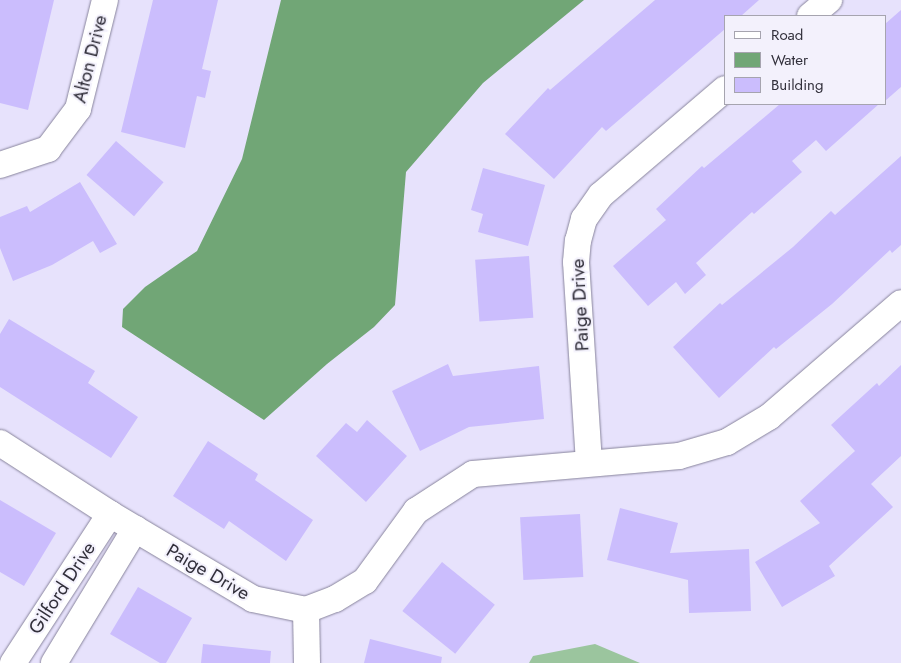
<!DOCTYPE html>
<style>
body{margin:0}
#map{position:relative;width:901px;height:663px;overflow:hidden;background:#e7e2fc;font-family:Jost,sans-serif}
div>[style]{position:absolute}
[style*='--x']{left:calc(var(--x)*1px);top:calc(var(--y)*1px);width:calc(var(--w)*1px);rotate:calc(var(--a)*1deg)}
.green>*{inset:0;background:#9bc59e}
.water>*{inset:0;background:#71a676}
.building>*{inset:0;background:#cbbdfd;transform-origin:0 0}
.roads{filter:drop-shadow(0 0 1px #88849c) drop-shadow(0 0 1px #88849c)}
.minor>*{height:26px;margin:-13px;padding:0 13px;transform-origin:13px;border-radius:13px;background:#fff}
span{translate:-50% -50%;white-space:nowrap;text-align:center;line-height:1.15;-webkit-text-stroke:4px #f3f1fc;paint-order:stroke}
.street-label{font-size:19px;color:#32303b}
.legend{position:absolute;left:724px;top:15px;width:162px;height:90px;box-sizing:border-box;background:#f3f1fc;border:1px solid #a6a4af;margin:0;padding:6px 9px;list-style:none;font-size:15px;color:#32303b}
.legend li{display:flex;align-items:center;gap:10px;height:25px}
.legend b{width:25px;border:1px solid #a6a4af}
</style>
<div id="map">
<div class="green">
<div style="clip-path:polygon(595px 644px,640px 663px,529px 663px,533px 656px)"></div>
</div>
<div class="water">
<div style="clip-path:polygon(281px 0,584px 0,483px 83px,406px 172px,395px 305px,374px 327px,327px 364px,264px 420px,122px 327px,123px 309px,145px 287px,197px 251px,242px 159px)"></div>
</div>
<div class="building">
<div style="clip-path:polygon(0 0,54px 0,28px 110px,0 103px)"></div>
<div style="clip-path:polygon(153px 0,218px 0,202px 69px,211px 71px,205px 98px,197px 96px,185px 148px,121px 132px)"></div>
<div style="clip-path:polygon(655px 0,759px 0,741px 16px,725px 16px,725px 29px,606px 131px,602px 127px,554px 179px,505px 134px,548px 88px,550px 90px)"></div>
<div style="clip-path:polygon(901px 10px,901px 87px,885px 101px,885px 24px)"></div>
<div style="clip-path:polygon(780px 104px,879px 104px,826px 151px,816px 140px,792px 161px,802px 172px,754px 214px,752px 212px,696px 263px,706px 275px,685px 294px,676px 282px,648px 306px,613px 266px,666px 220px,656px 209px,702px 166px,704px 168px)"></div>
<div style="left:116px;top:141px;width:63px;height:45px;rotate:41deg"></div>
<div style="clip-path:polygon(901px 156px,901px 245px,892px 253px,890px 250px,832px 304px,776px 349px,774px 347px,719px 398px,673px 347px,720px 303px,722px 305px,793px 247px,831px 211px,835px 215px)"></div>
<div style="clip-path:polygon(483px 168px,545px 185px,528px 246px,478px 232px,483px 214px,471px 210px)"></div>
<div style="clip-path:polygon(80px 182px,117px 244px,100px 253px,93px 241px,52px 265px,13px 281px,0 248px,0 217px,27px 206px,30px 212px)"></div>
<div style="left:529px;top:256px;width:62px;height:54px;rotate:86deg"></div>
<div style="clip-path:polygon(9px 319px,95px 371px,88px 383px,138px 417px,111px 458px,0 387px,0 334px)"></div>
<div style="clip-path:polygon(448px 364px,453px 376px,539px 366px,544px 419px,469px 427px,420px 451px,392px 391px)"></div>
<div style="clip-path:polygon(901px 365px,901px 456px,871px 484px,893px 507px,829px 566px,835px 576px,782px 607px,755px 562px,820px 523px,800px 501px,855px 451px,831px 425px,877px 383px,879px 386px)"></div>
<div style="clip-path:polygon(367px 420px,407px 456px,366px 502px,316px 456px,346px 423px,357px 432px)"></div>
<div style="clip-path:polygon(208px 441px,258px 474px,255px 480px,313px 520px,286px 561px,229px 521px,224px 529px,173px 496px)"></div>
<div style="clip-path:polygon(0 500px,56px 533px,24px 586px,0 572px)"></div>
<div style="clip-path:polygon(620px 508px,678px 523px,670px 553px,749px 549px,751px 611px,689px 613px,688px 580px,607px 560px)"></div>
<div style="left:580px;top:514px;width:63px;height:60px;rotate:87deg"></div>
<div style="left:442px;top:562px;width:68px;height:63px;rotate:39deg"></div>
<div style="clip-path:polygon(138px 587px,192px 618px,166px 663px,160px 663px,110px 634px)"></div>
<div style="clip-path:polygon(370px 639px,442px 657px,441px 663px,364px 663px)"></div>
<div style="clip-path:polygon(203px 644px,271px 651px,270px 663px,201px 663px)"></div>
</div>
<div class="roads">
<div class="minor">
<div style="--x:810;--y:16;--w:25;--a:-40"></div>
<div style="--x:0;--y:165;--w:51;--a:-18.4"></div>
<div style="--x:48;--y:149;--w:50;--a:-53.1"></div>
<div style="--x:78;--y:109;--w:112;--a:-76.1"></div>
<div style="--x:0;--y:443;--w:131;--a:32.8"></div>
<div style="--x:110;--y:514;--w:166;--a:30.7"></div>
<div style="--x:253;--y:599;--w:54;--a:11.7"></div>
<div style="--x:306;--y:610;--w:31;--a:-21"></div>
<div style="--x:335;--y:599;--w:35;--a:-31"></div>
<div style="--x:365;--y:581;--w:87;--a:-53.9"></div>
<div style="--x:416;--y:511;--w:68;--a:-33"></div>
<div style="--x:473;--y:474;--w:207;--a:-5"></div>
<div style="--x:679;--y:456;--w:50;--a:-16.3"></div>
<div style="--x:727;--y:442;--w:49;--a:-30.8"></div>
<div style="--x:769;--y:417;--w:174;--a:-40.8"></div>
<div style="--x:589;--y:463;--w:201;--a:-93.7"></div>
<div style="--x:576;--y:262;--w:21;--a:-85"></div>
<div style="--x:578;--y:241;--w:23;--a:-75"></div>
<div style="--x:584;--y:219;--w:29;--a:-55"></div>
<div style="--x:601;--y:195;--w:163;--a:-40.5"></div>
<div style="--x:306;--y:610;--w:53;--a:88.9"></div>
<div style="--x:13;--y:663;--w:178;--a:-56.9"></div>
<div style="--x:54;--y:663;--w:157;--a:-58.8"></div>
</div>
</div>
<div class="street-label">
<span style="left:90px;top:59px;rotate:-76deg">Alton Drive</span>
<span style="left:580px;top:305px;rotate:-93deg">Paige Drive</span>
<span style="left:208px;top:572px;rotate:30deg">Paige Drive</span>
<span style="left:62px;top:588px;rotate:-57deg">Gilford Drive</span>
</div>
<ul class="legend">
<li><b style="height:6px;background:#fff"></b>Road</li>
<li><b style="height:14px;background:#71a676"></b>Water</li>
<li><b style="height:14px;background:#cbbdfd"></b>Building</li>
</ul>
</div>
